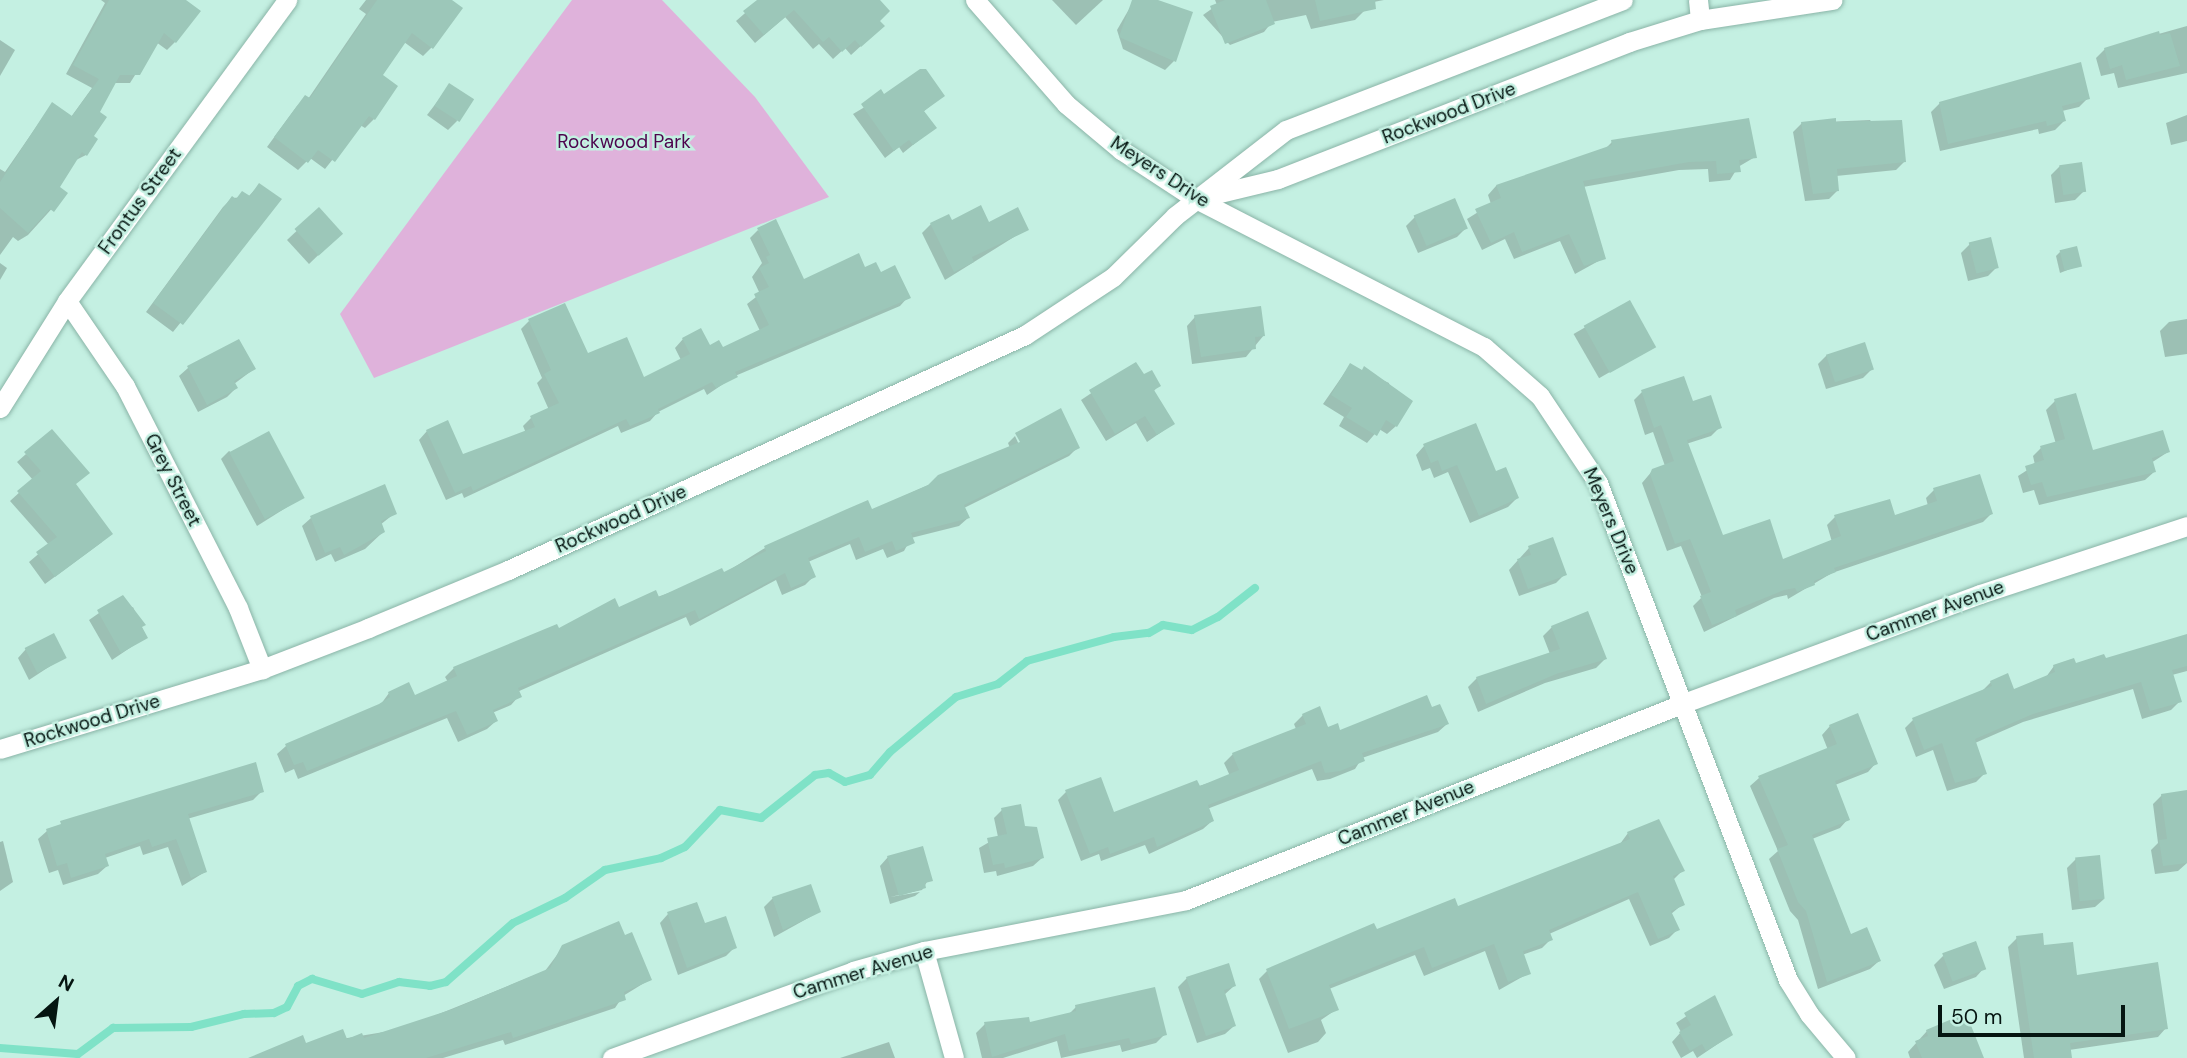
<!DOCTYPE html>
<style>
body{margin:0}
#map{position:relative;width:2187px;height:1058px;overflow:hidden;background:#c4f0e2;font-family:"DM Sans",sans-serif}
div>[style]{position:absolute}
[style*='--x']{left:calc(var(--x)*1px);top:calc(var(--y)*1px);width:calc(var(--w)*1px);rotate:calc(var(--a)*1deg)}
.green>*{inset:0;background:#dfb2db}
.shadow>*{inset:0;background:#0003;transform-origin:0 0}
.stream>*{height:8px;margin:-4px;padding:0 4px;transform-origin:4px;border-radius:4px;background:#7fe2c7}
.building>*{inset:0;background:#9cc7b9;transform-origin:0 0}
.roads{filter:drop-shadow(0 0 2px #8ab4a7) drop-shadow(0 0 2px #8ab4a7)}
.minor>*{height:19px;margin:-9.5px;padding:0 9.5px;transform-origin:9.5px;border-radius:9.5px;background:#fff}
span{translate:-50% -50%;white-space:nowrap;text-align:center;line-height:1.15;-webkit-text-stroke:5px #c4f0e2;paint-order:stroke}
.street-label{font-size:19px;color:#051511}
.park-label{font-size:19px;color:#4d034d}
.north{position:absolute;left:21px;top:967px;width:70px;height:70px;-webkit-text-stroke:5px #c4f0e2;paint-order:stroke;rotate:28deg;font-size:19px;font-weight:700;line-height:28px;text-align:center;color:#051511}
.north::after{content:'';display:block;margin:auto;width:24px;height:32px;background:#051511;clip-path:polygon(50% 0,100% 100%,50% 72%,0 100%)}
.scale{position:absolute;left:1938px;top:1005px;width:187px;height:32px;box-sizing:border-box;border:4px solid #051511;border-top:0;padding-left:9px;font-size:21px;line-height:24px;white-space:nowrap;color:#051511;-webkit-text-stroke:5px #c4f0e2;paint-order:stroke}
</style>
<div id="map">
<div class="green">
<div style="clip-path:polygon(572px 0,662px 0,755px 97px,829px 197px,374px 378px,340px 314px)"></div>
</div>
<div class="shadow">
<div style="clip-path:polygon(101px 0,183px 0,175px 42px,167px 50px,156px 42px,130px 83px,114px 83px,98px 113px,86px 155px,74px 161px,57px 187px,66px 193px,28px 235px,18px 241px,13px 237px,0 255px,0 169px,5px 172px,52px 104px,71px 117px,92px 88px,66px 74px,105px 3px)"></div>
<div style="clip-path:polygon(366px 0,449px 0,432px 47px,423px 56px,404px 42px,380px 76px,396px 87px,374px 119px,365px 128px,360px 125px,325px 169px,310px 158px,298px 170px,267px 147px,297px 106px,308px 99px,366px 14px,359px 9px)"></div>
<div style="clip-path:polygon(760px 0,878px 0,878px 21px,874px 34px,851px 55px,845px 48px,833px 59px,819px 44px,813px 49px,785px 17px,755px 43px,736px 21px)"></div>
<div style="clip-path:polygon(1052px 0,1103px 0,1076px 25px)"></div>
<div style="clip-path:polygon(1152px 0,1174px 61px,1165px 70px,1123px 49px,1117px 30px,1132px 4px)"></div>
<div style="clip-path:polygon(1215px 0,1384px 0,1363px 4px,1364px 11px,1355px 20px,1311px 29px,1306px 15px,1272px 22px,1264px 32px,1230px 45px,1203px 15px,1217px 5px)"></div>
<div style="clip-path:polygon(2187px 26px,2187px 73px,2118px 88px,2114px 73px,2101px 76px,2096px 58px,2105px 49px)"></div>
<div style="clip-path:polygon(0 40px,15px 50px,0 76px)"></div>
<div style="clip-path:polygon(925px 71px,943px 95px,923px 112px,934px 128px,903px 153px,899px 147px,885px 158px,853px 114px)"></div>
<div style="clip-path:polygon(450px 85px,457px 121px,448px 130px,427px 115px)"></div>
<div style="clip-path:polygon(2088px 98px,2079px 107px,2062px 111px,2064px 121px,2055px 130px,2039px 134px,2038px 129px,1940px 151px,1931px 112px,1940px 103px)"></div>
<div style="clip-path:polygon(2187px 115px,2187px 141px,2171px 145px,2166px 123px)"></div>
<div style="clip-path:polygon(1870px 120px,1905px 161px,1896px 170px,1836px 176px,1838px 190px,1829px 199px,1805px 201px,1793px 132px,1802px 123px)"></div>
<div style="clip-path:polygon(1612px 142px,1755px 157px,1738px 167px,1730px 180px,1709px 182px,1708px 169px,1679px 170px,1583px 187px,1604px 258px,1575px 274px,1560px 241px,1514px 259px,1505px 239px,1482px 250px,1467px 219px,1491px 204px,1488px 195px,1496px 186px,1605px 149px)"></div>
<div style="clip-path:polygon(2060px 166px,2084px 191px,2075px 200px,2055px 203px,2051px 175px)"></div>
<div style="clip-path:polygon(259px 185px,279px 200px,173px 332px,146px 312px,223px 207px,232px 198px,248px 197px)"></div>
<div style="clip-path:polygon(319px 210px,332px 242px,309px 264px,287px 240px)"></div>
<div style="clip-path:polygon(1415px 217px,1466px 228px,1457px 237px,1418px 253px,1406px 226px)"></div>
<div style="clip-path:polygon(951px 222px,988px 224px,1027px 229px,945px 280px,922px 233px,931px 224px)"></div>
<div style="clip-path:polygon(758px 230px,803px 281px,864px 269px,880px 275px,908px 297px,900px 306px,735px 376px,707px 395px,704px 389px,658px 412px,650px 421px,621px 433px,618px 426px,464px 498px,462px 493px,446px 500px,419px 440px,427px 431px,462px 456px,526px 433px,523px 426px,531px 418px,549px 410px,537px 383px,542px 378px,521px 329px,529px 321px,587px 355px,643px 380px,681px 360px,675px 348px,683px 339px,722px 349px,760px 331px,747px 304px,760px 294px,752px 277px,762px 263px,750px 238px)"></div>
<div style="clip-path:polygon(1970px 244px,1997px 267px,1988px 276px,1968px 281px,1961px 253px)"></div>
<div style="clip-path:polygon(2060px 252px,2080px 265px,2060px 273px,2056px 256px)"></div>
<div style="clip-path:polygon(0 263px,7px 268px,0 280px)"></div>
<div style="left:1629px;top:302px;width:51px;height:64px;rotate:60deg"></div>
<div style="clip-path:polygon(1195px 317px,1264px 335px,1246px 357px,1192px 364px,1187px 326px)"></div>
<div style="clip-path:polygon(2187px 319px,2187px 354px,2165px 357px,2160px 331px,2169px 322px)"></div>
<div style="clip-path:polygon(1827px 355px,1872px 369px,1863px 378px,1826px 389px,1818px 364px)"></div>
<div style="clip-path:polygon(1135px 364px,1143px 377px,1159px 385px,1153px 392px,1173px 424px,1147px 442px,1136px 423px,1106px 441px,1081px 400px)"></div>
<div style="clip-path:polygon(1350px 365px,1389px 383px,1396px 426px,1387px 434px,1379px 429px,1367px 443px,1339px 426px,1344px 417px,1323px 404px)"></div>
<div style="clip-path:polygon(188px 368px,254px 369px,234px 384px,236px 388px,227px 397px,198px 412px,179px 376px)"></div>
<div style="clip-path:polygon(1642px 392px,1691px 404px,1720px 427px,1711px 436px,1686px 444px,1722px 537px,1782px 562px,1832px 542px,1827px 525px,1835px 517px,1894px 517px,1928px 506px,1926px 498px,1934px 490px,1991px 514px,1983px 522px,1832px 573px,1788px 599px,1787px 595px,1774px 598px,1704px 632px,1693px 606px,1702px 597px,1681px 546px,1667px 551px,1642px 483px,1653px 470px,1665px 466px,1653px 432px,1645px 435px,1634px 400px)"></div>
<div style="clip-path:polygon(2055px 401px,2091px 452px,2168px 452px,2151px 463px,2154px 472px,2145px 480px,2039px 505px,2034px 490px,2023px 493px,2018px 476px,2035px 465px,2033px 456px,2041px 448px,2056px 444px,2046px 410px)"></div>
<div style="clip-path:polygon(1015px 436px,1022px 451px,1078px 447px,1069px 456px,964px 508px,968px 518px,959px 526px,911px 538px,904px 551px,887px 558px,883px 549px,856px 560px,850px 544px,808px 562px,814px 576px,805px 585px,782px 595px,776px 580px,690px 626px,686px 617px,517px 692px,519px 696px,511px 705px,492px 713px,496px 721px,487px 729px,458px 742px,447px 718px,298px 779px,294px 769px,285px 773px,277px 754px,286px 746px,381px 704px,389px 693px,414px 697px,448px 682px,445px 677px,454px 668px,723px 574px,765px 548px,871px 511px,1010px 448px,1008px 443px)"></div>
<div style="clip-path:polygon(1424px 446px,1495px 474px,1517px 498px,1508px 507px,1470px 523px,1448px 472px,1434px 478px,1430px 468px,1422px 471px,1416px 455px)"></div>
<div style="clip-path:polygon(229px 451px,303px 497px,257px 526px,221px 459px)"></div>
<div style="clip-path:polygon(26px 454px,75px 485px,102px 542px,45px 584px,29px 562px,49px 545px,10px 501px,33px 480px,17px 462px)"></div>
<div style="clip-path:polygon(384px 487px,395px 513px,380px 525px,383px 532px,365px 549px,335px 562px,331px 554px,316px 561px,302px 526px,311px 518px)"></div>
<div style="clip-path:polygon(1529px 548px,1565px 574px,1556px 583px,1519px 596px,1509px 570px)"></div>
<div style="clip-path:polygon(122px 597px,129px 609px,133px 607px,146px 637px,112px 660px,89px 620px)"></div>
<div style="clip-path:polygon(1552px 627px,1605px 659px,1596px 668px,1545px 683px,1478px 712px,1468px 687px,1477px 678px,1550px 654px,1543px 636px)"></div>
<div style="clip-path:polygon(2187px 636px,2187px 671px,2172px 675px,2180px 701px,2171px 710px,2142px 719px,2133px 689px,2023px 722px,1975px 743px,1985px 773px,1976px 782px,1947px 791px,1933px 750px,1916px 757px,1905px 728px,1913px 720px,1982px 691px,1991px 682px,2013px 691px,2046px 677px,2054px 666px,2105px 660px)"></div>
<div style="clip-path:polygon(26px 649px,64px 657px,29px 680px,18px 658px)"></div>
<div style="clip-path:polygon(1431px 709px,1447px 724px,1438px 732px,1362px 758px,1355px 769px,1330px 779px,1317px 781px,1312px 769px,1207px 809px,1212px 821px,1203px 829px,1149px 854px,1145px 845px,1101px 861px,1099px 854px,1081px 861px,1058px 800px,1066px 792px,1113px 814px,1230px 776px,1224px 763px,1233px 754px,1296px 729px,1294px 724px,1303px 715px,1339px 732px)"></div>
<div style="clip-path:polygon(1830px 726px,1876px 763px,1868px 772px,1835px 785px,1848px 819px,1840px 828px,1812px 839px,1850px 936px,1879px 961px,1870px 969px,1818px 989px,1798px 920px,1790px 911px,1769px 859px,1778px 851px,1750px 786px,1759px 778px,1828px 750px,1822px 735px)"></div>
<div style="clip-path:polygon(262px 791px,253px 800px,187px 819px,205px 872px,182px 886px,168px 847px,143px 855px,140px 846px,105px 858px,107px 866px,98px 874px,63px 885px,58px 870px,49px 873px,38px 839px,47px 831px)"></div>
<div style="clip-path:polygon(2187px 792px,2187px 863px,2178px 871px,2155px 874px,2151px 850px,2158px 843px,2153px 804px,2162px 795px)"></div>
<div style="clip-path:polygon(1002px 810px,1024px 827px,1042px 858px,1033px 866px,997px 876px,996px 871px,984px 873px,979px 848px,998px 837px,994px 818px)"></div>
<div style="clip-path:polygon(1628px 833px,1682px 871px,1673px 880px,1683px 904px,1671px 914px,1677px 930px,1669px 938px,1650px 946px,1629px 899px,1549px 934px,1551px 939px,1542px 948px,1522px 955px,1529px 973px,1499px 990px,1485px 951px,1424px 976px,1415px 955px,1329px 989px,1337px 1009px,1321px 1020px,1326px 1033px,1318px 1042px,1288px 1053px,1259px 979px,1267px 971px,1457px 908px,1620px 844px)"></div>
<div style="clip-path:polygon(3px 841px,13px 882px,0 891px,0 842px)"></div>
<div style="clip-path:polygon(888px 857px,930px 877px,922px 890px,890px 897px,920px 892px,915px 896px,890px 904px,880px 866px)"></div>
<div style="clip-path:polygon(2076px 859px,2104px 899px,2095px 907px,2072px 910px,2067px 868px)"></div>
<div style="clip-path:polygon(773px 898px,819px 912px,774px 937px,764px 907px)"></div>
<div style="clip-path:polygon(668px 914px,704px 926px,735px 947px,726px 956px,678px 975px,660px 923px)"></div>
<div style="clip-path:polygon(2017px 938px,2043px 947px,2075px 977px,2166px 1028px,2158px 1037px,2069px 1050px,2070px 1058px,2024px 1058px,2008px 947px)"></div>
<div style="clip-path:polygon(563px 947px,649px 980px,623px 996px,615px 1008px,505px 1045px,503px 1040px,443px 1058px,261px 1058px,305px 1045px,402px 1029px,545px 971px)"></div>
<div style="clip-path:polygon(1943px 956px,1984px 968px,1976px 977px,1944px 989px,1934px 965px)"></div>
<div style="clip-path:polygon(1187px 978px,1234px 986px,1224px 995px,1234px 1026px,1225px 1034px,1197px 1043px,1178px 987px)"></div>
<div style="clip-path:polygon(1714px 998px,1731px 1035px,1697px 1058px,1693px 1051px,1681px 1058px,1672px 1042px,1681px 1032px,1676px 1023px)"></div>
<div style="clip-path:polygon(1076px 1007px,1165px 1034px,1156px 1043px,1122px 1052px,1120px 1045px,1061px 1058px,1057px 1041px,1003px 1058px,982px 1058px,976px 1033px,985px 1024px,1028px 1024px,1068px 1015px)"></div>
<div style="clip-path:polygon(1927px 1031px,1982px 1058px,1910px 1058px,1908px 1052px)"></div>
<div style="clip-path:polygon(889px 1042px,895px 1058px,840px 1058px)"></div>
</div>
<div class="stream">
<div style="--x:0;--y:1048;--w:78;--a:4.4"></div>
<div style="--x:78;--y:1054;--w:44;--a:-36.6"></div>
<div style="--x:113;--y:1028;--w:78;--a:-0.7"></div>
<div style="--x:191;--y:1027;--w:55;--a:-13.8"></div>
<div style="--x:244;--y:1014;--w:30;--a:-2"></div>
<div style="--x:274;--y:1013;--w:14;--a:-25"></div>
<div style="--x:287;--y:1007;--w:24;--a:-62"></div>
<div style="--x:298;--y:986;--w:16;--a:-27"></div>
<div style="--x:312;--y:979;--w:52;--a:16.7"></div>
<div style="--x:362;--y:994;--w:39;--a:-18"></div>
<div style="--x:399;--y:982;--w:31;--a:7"></div>
<div style="--x:430;--y:986;--w:16;--a:-14"></div>
<div style="--x:446;--y:982;--w:89;--a:-41.4"></div>
<div style="--x:513;--y:923;--w:58;--a:-25.7"></div>
<div style="--x:565;--y:898;--w:49;--a:-35"></div>
<div style="--x:605;--y:870;--w:57;--a:-12.1"></div>
<div style="--x:661;--y:858;--w:26;--a:-25"></div>
<div style="--x:685;--y:847;--w:51;--a:-46.6"></div>
<div style="--x:720;--y:810;--w:42;--a:11"></div>
<div style="--x:761;--y:818;--w:69;--a:-38.5"></div>
<div style="--x:815;--y:775;--w:14;--a:-8"></div>
<div style="--x:829;--y:773;--w:18;--a:29"></div>
<div style="--x:845;--y:782;--w:26;--a:-16"></div>
<div style="--x:870;--y:775;--w:30;--a:-49"></div>
<div style="--x:890;--y:752;--w:86;--a:-39.8"></div>
<div style="--x:956;--y:697;--w:44;--a:-17.2"></div>
<div style="--x:998;--y:684;--w:37;--a:-38"></div>
<div style="--x:1027;--y:661;--w:90;--a:-15.4"></div>
<div style="--x:1114;--y:637;--w:35;--a:-7"></div>
<div style="--x:1149;--y:633;--w:16;--a:-30"></div>
<div style="--x:1163;--y:625;--w:29;--a:10"></div>
<div style="--x:1192;--y:630;--w:29;--a:-27"></div>
<div style="--x:1218;--y:617;--w:47;--a:-38.1"></div>
</div>
<div class="building">
<div style="clip-path:polygon(109px 0,186px 0,201px 11px,176px 43px,164px 33px,140px 75px,120px 75px,100px 112px,107px 117px,94px 136px,98px 139px,87px 156px,82px 152px,60px 187px,68px 193px,54px 212px,50px 209px,28px 233px,0 208px,0 182px,52px 102px,72px 116px,99px 79px,73px 65px)"></div>
<div style="clip-path:polygon(377px 0,452px 0,463px 8px,433px 49px,412px 33px,383px 75px,398px 86px,375px 120px,369px 116px,335px 162px,318px 150px,308px 163px,274px 137px,305px 95px,310px 98px)"></div>
<div style="clip-path:polygon(757px 0,880px 0,890px 11px,880px 21px,885px 26px,861px 47px,855px 40px,842px 52px,829px 37px,823px 42px,794px 10px,764px 35px,743px 11px)"></div>
<div style="clip-path:polygon(1132px 0,1158px 0,1193px 12px,1176px 62px,1119px 37px)"></div>
<div style="clip-path:polygon(1225px 0,1266px 0,1275px 24px,1225px 44px,1210px 6px)"></div>
<div style="clip-path:polygon(1315px 0,1375px 0,1376px 9px,1320px 21px)"></div>
<div style="clip-path:polygon(2159px 31px,2160px 35px,2170px 33px,2180px 66px,2126px 80px,2122px 65px,2110px 69px,2104px 48px)"></div>
<div style="clip-path:polygon(2081px 62px,2090px 99px,2062px 106px,2066px 121px,2047px 126px,2046px 121px,1948px 144px,1939px 102px)"></div>
<div style="clip-path:polygon(920px 69px,926px 69px,945px 96px,924px 111px,937px 128px,913px 145px,909px 140px,894px 151px,861px 104px,881px 89px,884px 94px)"></div>
<div style="left:449px;top:83px;width:30px;height:27px;rotate:33deg"></div>
<div style="clip-path:polygon(1749px 118px,1757px 158px,1739px 160px,1741px 172px,1717px 174px,1716px 161px,1689px 162px,1583px 181px,1606px 259px,1584px 266px,1569px 234px,1522px 252px,1514px 232px,1491px 243px,1475px 209px,1501px 198px,1496px 185px,1612px 145px,1611px 140px)"></div>
<div style="clip-path:polygon(1836px 118px,1836px 122px,1902px 120px,1906px 162px,1837px 169px,1839px 191px,1813px 194px,1801px 122px)"></div>
<div style="left:2082px;top:162px;width:30px;height:23px;rotate:82deg"></div>
<div style="clip-path:polygon(259px 183px,282px 199px,183px 325px,153px 303px,232px 196px,236px 199px,242px 191px,250px 196px)"></div>
<div style="left:1455px;top:198px;width:33px;height:45px;rotate:67deg"></div>
<div style="clip-path:polygon(981px 205px,989px 222px,1018px 207px,1029px 230px,972px 257px,974px 262px,954px 272px,930px 223px,949px 214px,952px 220px)"></div>
<div style="left:319px;top:207px;width:36px;height:33px;rotate:48deg"></div>
<div style="clip-path:polygon(776px 219px,804px 279px,859px 253px,865px 267px,876px 262px,881px 272px,895px 265px,911px 298px,735px 372px,738px 377px,716px 388px,712px 382px,658px 409px,660px 413px,630px 426px,626px 419px,473px 491px,471px 486px,455px 493px,426px 430px,448px 420px,463px 454px,535px 427px,530px 416px,559px 403px,544px 374px,551px 370px,528px 319px,565px 303px,588px 353px,627px 337px,644px 377px,690px 354px,682px 338px,701px 328px,710px 345px,719px 340px,723px 347px,769px 325px,754px 294px,769px 287px,759px 268px,769px 263px,766px 257px,770px 255px,757px 228px)"></div>
<div style="left:1991px;top:237px;width:32px;height:23px;rotate:76deg"></div>
<div style="left:2077px;top:246px;width:21px;height:18px;rotate:76deg"></div>
<div style="left:1630px;top:300px;width:54px;height:53px;rotate:61deg"></div>
<div style="clip-path:polygon(1261px 306px,1265px 336px,1255px 337px,1256px 349px,1201px 357px,1194px 315px)"></div>
<div style="clip-path:polygon(239px 339px,256px 369px,234px 381px,238px 388px,207px 405px,187px 366px)"></div>
<div style="left:1865px;top:342px;width:29px;height:41px;rotate:72deg"></div>
<div style="clip-path:polygon(1136px 362px,1144px 374px,1152px 370px,1161px 386px,1154px 390px,1175px 424px,1157px 435px,1145px 416px,1115px 434px,1089px 390px)"></div>
<div style="clip-path:polygon(1350px 363px,1362px 370px,1364px 366px,1413px 401px,1397px 427px,1386px 420px,1377px 436px,1346px 417px,1352px 408px,1331px 395px)"></div>
<div style="clip-path:polygon(1684px 376px,1693px 401px,1711px 395px,1722px 428px,1687px 440px,1723px 535px,1770px 519px,1783px 559px,1841px 536px,1834px 515px,1890px 499px,1895px 515px,1937px 501px,1933px 488px,1980px 474px,1993px 514px,1834px 568px,1836px 572px,1814px 581px,1815px 585px,1797px 592px,1795px 588px,1784px 590px,1735px 610px,1737px 616px,1712px 625px,1700px 596px,1711px 592px,1690px 539px,1675px 544px,1650px 474px,1652px 469px,1674px 461px,1661px 425px,1654px 428px,1641px 390px)"></div>
<div style="clip-path:polygon(2076px 393px,2093px 450px,2163px 430px,2170px 452px,2152px 458px,2156px 472px,2047px 497px,2042px 482px,2031px 485px,2025px 466px,2044px 460px,2040px 446px,2065px 439px,2054px 399px)"></div>
<div style="clip-path:polygon(1061px 408px,1080px 448px,964px 505px,970px 518px,911px 533px,915px 543px,896px 551px,892px 541px,865px 552px,859px 537px,808px 558px,816px 577px,791px 588px,785px 573px,699px 619px,695px 610px,518px 688px,522px 697px,493px 710px,498px 721px,467px 735px,456px 711px,307px 771px,303px 762px,294px 765px,285px 744px,379px 704px,390px 697px,388px 692px,409px 682px,415px 695px,457px 676px,453px 667px,557px 624px,559px 628px,615px 598px,619px 607px,656px 590px,659px 597px,722px 568px,724px 572px,766px 551px,764px 546px,847px 509px,868px 500px,872px 509px,928px 485px,938px 475px,1020px 442px,1015px 433px)"></div>
<div style="clip-path:polygon(1476px 423px,1496px 471px,1506px 467px,1519px 498px,1479px 516px,1457px 465px,1442px 471px,1438px 460px,1431px 463px,1423px 444px)"></div>
<div style="clip-path:polygon(52px 429px,90px 473px,76px 484px,113px 534px,55px 577px,36px 552px,57px 537px,17px 491px,41px 471px,24px 452px)"></div>
<div style="left:269px;top:431px;width:76px;height:45px;rotate:62deg"></div>
<div style="clip-path:polygon(385px 484px,397px 514px,381px 521px,385px 532px,344px 555px,340px 547px,325px 553px,310px 516px)"></div>
<div style="clip-path:polygon(1553px 537px,1567px 575px,1528px 589px,1517px 559px,1531px 555px,1528px 546px)"></div>
<div style="clip-path:polygon(123px 595px,146px 625px,142px 627px,148px 638px,121px 653px,97px 610px)"></div>
<div style="clip-path:polygon(1588px 611px,1607px 659px,1556px 674px,1486px 704px,1476px 677px,1560px 649px,1551px 626px)"></div>
<div style="left:54px;top:633px;width:28px;height:33px;rotate:63deg"></div>
<div style="clip-path:polygon(2187px 634px,2187px 666px,2172px 670px,2182px 702px,2150px 711px,2141px 682px,2033px 714px,1975px 739px,1987px 774px,1955px 783px,1942px 743px,1924px 750px,1912px 718px,1992px 686px,1990px 681px,2008px 673px,2014px 689px,2055px 672px,2053px 665px,2074px 658px,2076px 663px,2104px 654px,2106px 658px)"></div>
<div style="clip-path:polygon(1427px 695px,1432px 707px,1440px 704px,1449px 724px,1362px 753px,1365px 761px,1340px 771px,1325px 773px,1321px 761px,1208px 805px,1214px 821px,1157px 847px,1154px 837px,1110px 854px,1108px 847px,1090px 854px,1065px 790px,1101px 777px,1114px 812px,1197px 780px,1200px 786px,1239px 770px,1232px 753px,1306px 724px,1302px 714px,1320px 706px,1328px 727px,1338px 723px,1340px 730px)"></div>
<div style="clip-path:polygon(1858px 713px,1878px 764px,1835px 781px,1850px 820px,1812px 835px,1851px 934px,1867px 927px,1881px 961px,1827px 982px,1806px 911px,1798px 902px,1777px 849px,1788px 845px,1758px 776px,1837px 744px,1829px 725px)"></div>
<div style="clip-path:polygon(256px 762px,264px 792px,188px 814px,207px 872px,191px 878px,176px 839px,152px 847px,149px 839px,105px 854px,109px 866px,71px 878px,67px 863px,57px 866px,46px 829px,61px 824px,60px 821px)"></div>
<div style="clip-path:polygon(2187px 790px,2187px 863px,2163px 866px,2159px 840px,2167px 839px,2161px 794px)"></div>
<div style="clip-path:polygon(1021px 804px,1025px 826px,1037px 827px,1044px 858px,1005px 868px,1004px 863px,993px 865px,987px 838px,1007px 834px,1001px 808px)"></div>
<div style="clip-path:polygon(1659px 819px,1685px 871px,1673px 876px,1685px 905px,1671px 911px,1680px 930px,1658px 939px,1638px 892px,1549px 930px,1553px 940px,1523px 951px,1531px 974px,1508px 982px,1494px 944px,1432px 968px,1424px 947px,1329px 985px,1339px 1010px,1289px 1029px,1266px 969px,1374px 923px,1377px 929px,1455px 898px,1458px 906px,1630px 839px,1627px 832px)"></div>
<div style="clip-path:polygon(923px 846px,933px 881px,925px 883px,926px 888px,899px 896px,887px 856px)"></div>
<div style="left:2100px;top:855px;width:44px;height:25px;rotate:84deg"></div>
<div style="clip-path:polygon(811px 884px,821px 912px,783px 930px,772px 897px)"></div>
<div style="clip-path:polygon(697px 902px,705px 923px,726px 916px,737px 948px,687px 968px,667px 912px)"></div>
<div style="clip-path:polygon(619px 921px,625px 935px,632px 932px,652px 980px,624px 992px,626px 1000px,513px 1038px,511px 1032px,426px 1058px,248px 1058px,303px 1035px,306px 1043px,343px 1029px,347px 1039px,362px 1033px,364px 1038px,453px 1009px,550px 968px,562px 945px)"></div>
<div style="clip-path:polygon(2043px 933px,2044px 945px,2073px 942px,2077px 975px,2158px 962px,2168px 1029px,2070px 1043px,2072px 1058px,2034px 1058px,2016px 936px)"></div>
<div style="left:1976px;top:941px;width:30px;height:36px;rotate:70deg"></div>
<div style="clip-path:polygon(1229px 963px,1236px 986px,1224px 990px,1236px 1026px,1206px 1036px,1186px 977px)"></div>
<div style="clip-path:polygon(1155px 987px,1167px 1035px,1131px 1044px,1129px 1038px,1069px 1051px,1065px 1034px,992px 1057px,984px 1022px,1029px 1017px,1030px 1022px,1076px 1011px,1075px 1005px)"></div>
<div style="clip-path:polygon(1715px 995px,1733px 1035px,1706px 1051px,1702px 1044px,1690px 1051px,1679px 1032px,1691px 1025px,1684px 1013px)"></div>
<div style="clip-path:polygon(1966px 1013px,1984px 1058px,1922px 1058px,1915px 1041px,1928px 1036px,1926px 1030px)"></div>
</div>
<div class="roads">
<div class="minor">
<div style="--x:975;--y:0;--w:138;--a:48.8"></div>
<div style="--x:1066;--y:104;--w:72;--a:39.9"></div>
<div style="--x:1121;--y:150;--w:90;--a:33.2"></div>
<div style="--x:1196;--y:199;--w:324;--a:27.2"></div>
<div style="--x:1484;--y:347;--w:74;--a:41.2"></div>
<div style="--x:1540;--y:396;--w:105;--a:56.3"></div>
<div style="--x:1598;--y:483;--w:532;--a:69.08"></div>
<div style="--x:1788;--y:980;--w:40;--a:58"></div>
<div style="--x:1809;--y:1014;--w:57;--a:49.9"></div>
<div style="--x:1698;--y:0;--w:20;--a:84"></div>
<div style="--x:1203;--y:197;--w:77;--a:-13.5"></div>
<div style="--x:1278;--y:179;--w:377;--a:-21.3"></div>
<div style="--x:1629;--y:42;--w:74;--a:-17.2"></div>
<div style="--x:1700;--y:20;--w:134;--a:-8.6"></div>
<div style="--x:67;--y:301;--w:103;--a:55.7"></div>
<div style="--x:125;--y:386;--w:249;--a:63"></div>
<div style="--x:238;--y:608;--w:66;--a:68.5"></div>
<div style="--x:0;--y:408;--w:126;--a:-57.9"></div>
<div style="--x:67;--y:301;--w:373;--a:-53.8"></div>
<div style="--x:0;--y:749;--w:274;--a:-17"></div>
<div style="--x:262;--y:669;--w:114;--a:-21.1"></div>
<div style="--x:368;--y:628;--w:152;--a:-22.5"></div>
<div style="--x:508;--y:570;--w:568;--a:-24.44"></div>
<div style="--x:1025;--y:335;--w:105;--a:-33.4"></div>
<div style="--x:1113;--y:277;--w:87;--a:-44.5"></div>
<div style="--x:1175;--y:216;--w:140;--a:-37.8"></div>
<div style="--x:1286;--y:130;--w:361;--a:-21.1"></div>
<div style="--x:924;--y:951;--w:111;--a:74.3"></div>
<div style="--x:612;--y:1058;--w:256;--a:-19.8"></div>
<div style="--x:853;--y:971;--w:74;--a:-15.7"></div>
<div style="--x:924;--y:951;--w:267;--a:-11"></div>
<div style="--x:1186;--y:900;--w:536;--a:-21.58"></div>
<div style="--x:1684;--y:703;--w:315;--a:-20.2"></div>
<div style="--x:1980;--y:594;--w:218;--a:-18.2"></div>
</div>
</div>
<div class="street-label">
<span style="left:1449px;top:113px;rotate:-21deg">Rockwood Drive</span>
<span style="left:1160px;top:172px;rotate:33deg">Meyers Drive</span>
<span style="left:140px;top:201px;rotate:-54deg">Frontus Street</span>
<span style="left:173px;top:480px;rotate:63deg">Grey Street</span>
<span style="left:621px;top:519px;rotate:-24deg">Rockwood Drive</span>
<span style="left:1611px;top:521px;rotate:67deg">Meyers Drive</span>
<span style="left:1935px;top:611px;rotate:-20deg">Cammer Avenue</span>
<span style="left:92px;top:721px;rotate:-17deg">Rockwood Drive</span>
<span style="left:1406px;top:813px;rotate:-22deg">Cammer Avenue</span>
<span style="left:863px;top:972px;rotate:-17deg">Cammer Avenue</span>
</div>
<div class="park-label">
<span style="left:624px;top:142px">Rockwood Park</span>
</div>
<div class="north">N</div>
<div class="scale">50 m</div>
</div>
